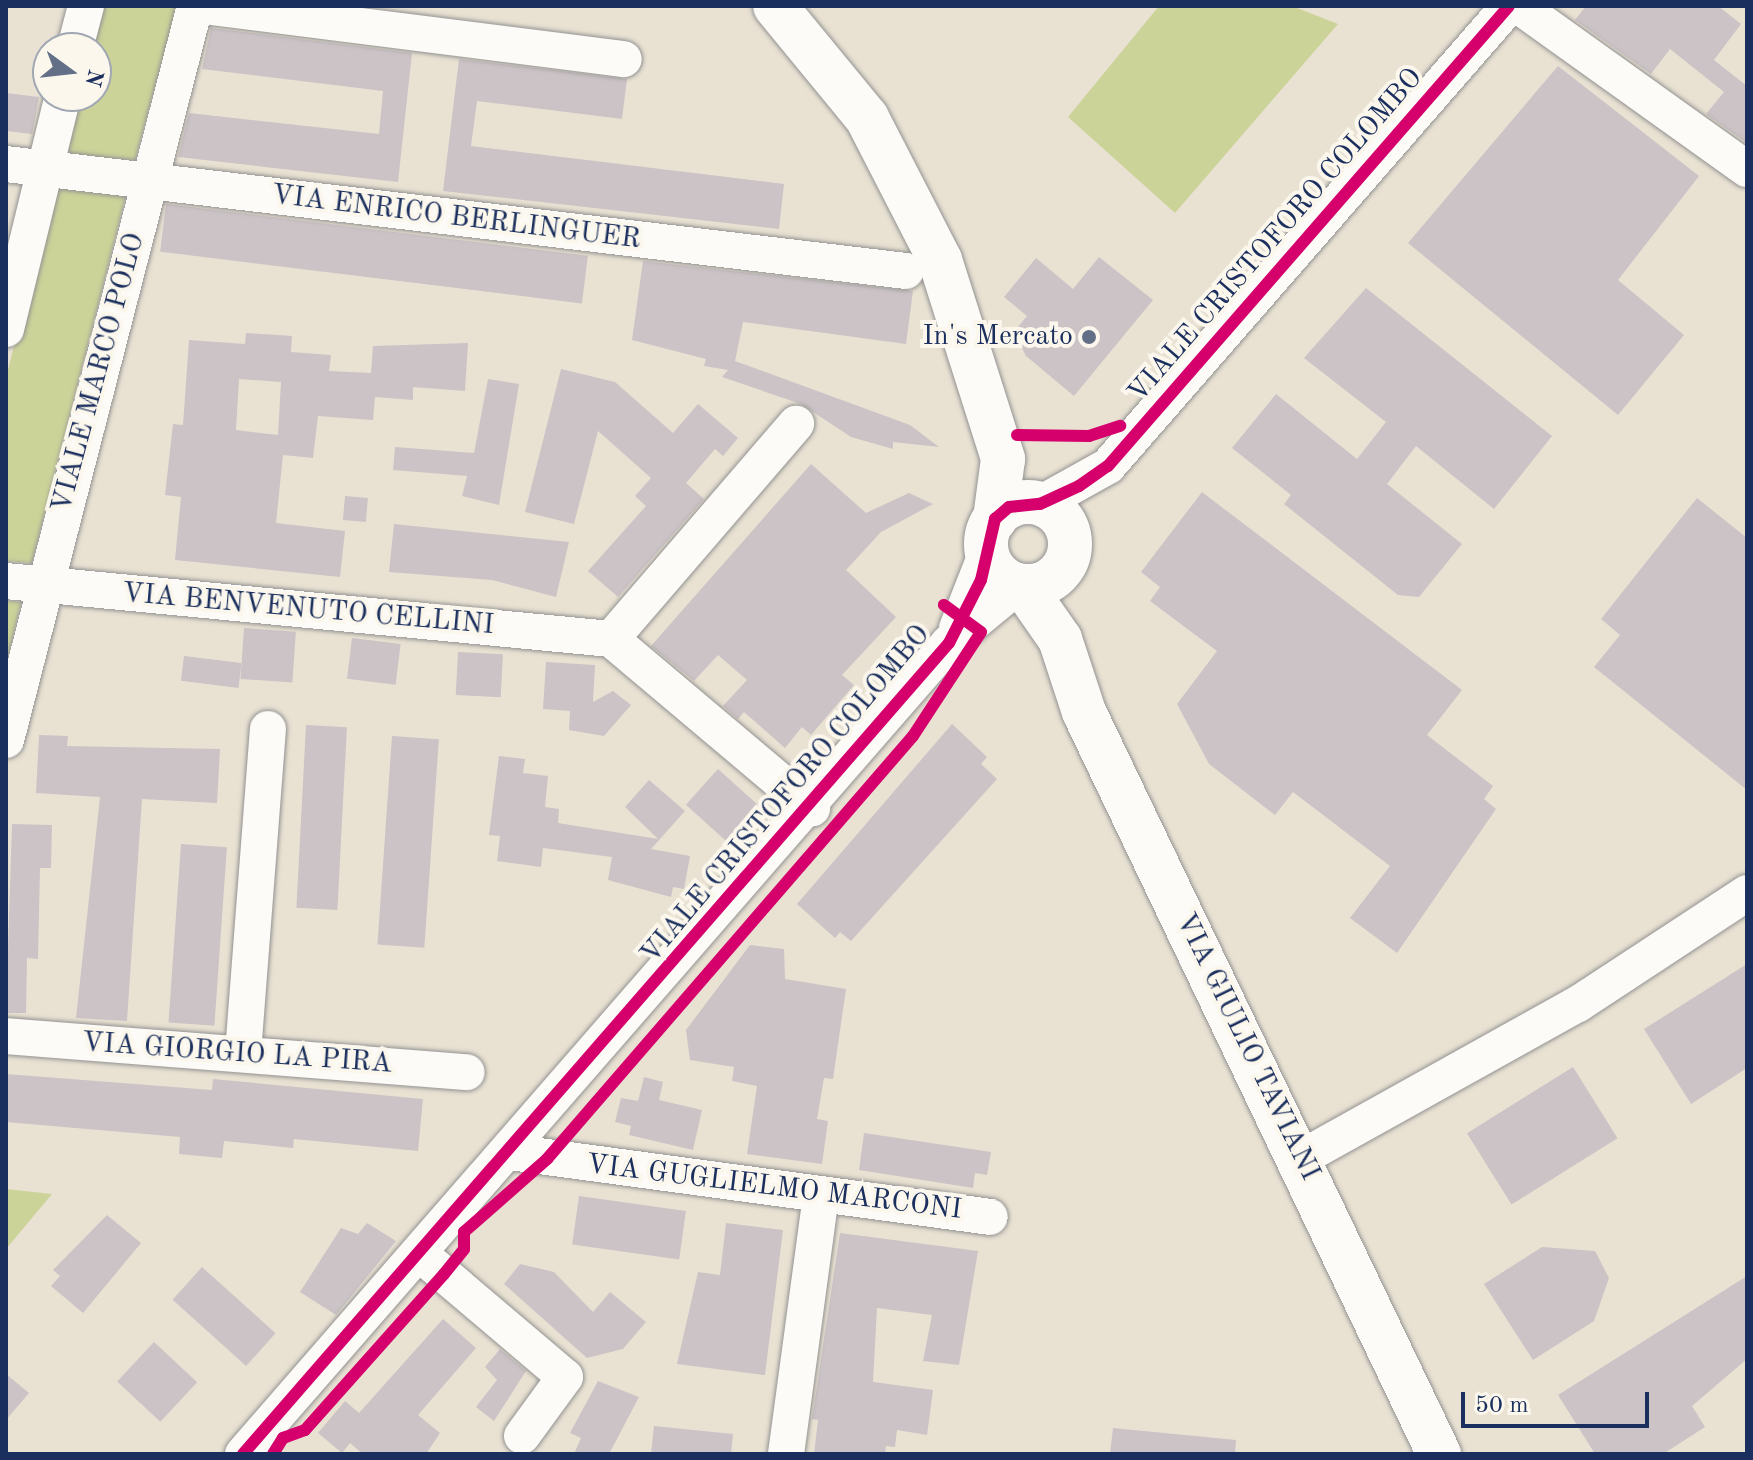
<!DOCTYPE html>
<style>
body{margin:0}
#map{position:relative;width:1753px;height:1460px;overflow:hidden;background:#e9e2d3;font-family:"Old Standard TT",serif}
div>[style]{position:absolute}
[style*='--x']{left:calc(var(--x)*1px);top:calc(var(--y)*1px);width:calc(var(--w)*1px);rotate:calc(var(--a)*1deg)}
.green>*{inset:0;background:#ccd399}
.building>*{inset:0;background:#cbc3c6;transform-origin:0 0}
.roads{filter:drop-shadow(0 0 2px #939292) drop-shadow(0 0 2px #939292)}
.minor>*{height:36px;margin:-18px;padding:0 18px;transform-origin:18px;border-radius:18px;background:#fcfbf8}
.major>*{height:44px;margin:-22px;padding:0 22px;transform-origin:22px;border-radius:22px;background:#fcfbf8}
.major>.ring{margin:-22px;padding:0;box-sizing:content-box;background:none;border:44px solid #fcfbf8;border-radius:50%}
.cycleway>*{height:12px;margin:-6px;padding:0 6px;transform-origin:6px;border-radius:6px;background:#d6006c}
.dots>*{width:22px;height:22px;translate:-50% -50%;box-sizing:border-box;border:4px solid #fbf7ec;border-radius:50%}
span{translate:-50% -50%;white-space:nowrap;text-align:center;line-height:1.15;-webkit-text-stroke:8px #fbf7ec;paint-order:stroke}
.street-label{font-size:28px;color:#1b2f5e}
.poi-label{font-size:28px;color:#1b2f5e}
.right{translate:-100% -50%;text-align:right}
.frame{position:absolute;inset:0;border:8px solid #1b2f5e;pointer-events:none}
.north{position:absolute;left:32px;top:32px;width:80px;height:80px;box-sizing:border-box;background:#fbf7ec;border:2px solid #a1a7b3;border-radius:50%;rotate:105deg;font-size:22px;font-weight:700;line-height:32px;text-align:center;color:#1b2f5e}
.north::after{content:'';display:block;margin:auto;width:28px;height:36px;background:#636e87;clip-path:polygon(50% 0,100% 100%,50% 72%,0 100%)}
.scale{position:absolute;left:1461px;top:1392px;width:188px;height:36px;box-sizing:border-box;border:4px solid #1b2f5e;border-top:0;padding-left:10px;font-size:24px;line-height:28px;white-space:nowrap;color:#1b2f5e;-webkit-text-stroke:6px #fbf7ec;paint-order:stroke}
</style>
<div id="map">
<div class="green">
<div style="clip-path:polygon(98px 6px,177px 6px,135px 160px,73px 156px,68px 149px,77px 96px,96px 96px,96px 48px,88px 48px)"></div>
<div style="clip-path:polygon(1159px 6px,1292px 6px,1338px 24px,1175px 213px,1068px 117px)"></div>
<div style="clip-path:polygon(54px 187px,125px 193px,125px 199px,32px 563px,6px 561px,6px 378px)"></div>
<div style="clip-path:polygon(6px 601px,21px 602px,6px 666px)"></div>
<div style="clip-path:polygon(6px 1189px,52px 1194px,6px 1249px)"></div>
</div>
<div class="building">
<div style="clip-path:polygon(1586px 6px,1718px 6px,1741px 24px,1714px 60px,1747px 86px,1747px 143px,1706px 114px,1724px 92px,1670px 49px,1651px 74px,1575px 20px)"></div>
<div style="clip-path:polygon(211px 28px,412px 53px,398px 182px,178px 157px,189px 113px,379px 134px,383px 91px,202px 69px)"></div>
<div style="clip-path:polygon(459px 59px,627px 79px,622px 119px,477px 101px,471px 146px,784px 184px,779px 229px,443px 191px)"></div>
<div style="clip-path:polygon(1558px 66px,1699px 176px,1618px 280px,1684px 335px,1618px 415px,1408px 243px)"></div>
<div style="clip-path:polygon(6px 93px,39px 97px,32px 134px,6px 131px)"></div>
<div style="left:166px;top:204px;width:425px;height:48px;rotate:7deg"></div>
<div style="clip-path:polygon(1099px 257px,1153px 300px,1074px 396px,1026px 356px,1014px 332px,1027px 316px,1004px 297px,1036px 258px,1073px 289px)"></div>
<div style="clip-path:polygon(643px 261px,913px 291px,906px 344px,743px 322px,735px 361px,910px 425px,939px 447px,893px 442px,893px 449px,851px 437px,801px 404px,722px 377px,728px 370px,704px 366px,706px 359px,632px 340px)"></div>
<div style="clip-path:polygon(1366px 288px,1552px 436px,1494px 509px,1416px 446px,1387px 484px,1462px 544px,1419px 597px,1398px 595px,1284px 504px,1291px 495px,1232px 448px,1276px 394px,1357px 459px,1386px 422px,1304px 358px)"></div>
<div style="clip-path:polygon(evenodd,246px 333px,292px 336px,291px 352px,331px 355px,329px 371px,371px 373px,373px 346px,468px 343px,465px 391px,413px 387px,413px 400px,375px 397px,373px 420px,318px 416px,313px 458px,283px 455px,276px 523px,345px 531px,340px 577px,175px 560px,181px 497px,165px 495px,173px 424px,183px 425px,189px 340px,245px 344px,246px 333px,239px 379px,281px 382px,278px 435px,236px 430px,239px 379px)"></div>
<div style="clip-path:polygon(561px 369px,615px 382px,673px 433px,698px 404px,738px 438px,723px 456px,715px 449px,686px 483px,704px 499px,618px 597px,588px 571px,646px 506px,635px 496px,651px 478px,598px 431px,574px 524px,525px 512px)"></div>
<div style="clip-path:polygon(488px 379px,519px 384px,499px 505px,462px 496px,467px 476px,393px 470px,395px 447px,474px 453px)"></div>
<div style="clip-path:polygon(811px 464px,866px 513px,909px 493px,933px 504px,881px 532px,846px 570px,896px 617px,842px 675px,854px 685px,811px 735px,802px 727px,785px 748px,744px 712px,738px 719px,723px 706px,747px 680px,718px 655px,694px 681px,651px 646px)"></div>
<div style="clip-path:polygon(1202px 492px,1462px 690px,1427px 735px,1493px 786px,1484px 799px,1496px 809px,1397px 953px,1350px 918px,1390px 866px,1293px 792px,1275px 815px,1209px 764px,1177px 704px,1217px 651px,1150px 601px,1160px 587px,1141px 572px)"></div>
<div style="left:345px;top:496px;width:23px;height:24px;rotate:5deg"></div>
<div style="clip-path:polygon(1697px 498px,1747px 538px,1747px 790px,1594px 667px,1620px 635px,1601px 619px)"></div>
<div style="clip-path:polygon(394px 524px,569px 542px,556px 597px,492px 580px,389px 572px)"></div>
<div style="left:244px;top:628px;width:52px;height:51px;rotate:4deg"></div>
<div style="left:352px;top:638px;width:49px;height:41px;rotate:7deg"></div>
<div style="left:458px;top:652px;width:45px;height:43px;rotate:3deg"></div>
<div style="left:184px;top:656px;width:58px;height:25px;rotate:7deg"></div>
<div style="clip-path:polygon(546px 662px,595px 665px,593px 702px,613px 691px,631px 705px,604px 736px,569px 730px,570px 711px,543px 709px)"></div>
<div style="clip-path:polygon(952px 724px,987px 757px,981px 764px,997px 779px,851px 941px,840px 932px,835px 938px,797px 904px)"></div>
<div style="left:306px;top:725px;width:41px;height:183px;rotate:3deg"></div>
<div style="clip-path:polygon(39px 735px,68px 736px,67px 746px,220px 749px,217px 803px,142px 799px,127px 1021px,76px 1018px,100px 797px,36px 793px)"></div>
<div style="left:392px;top:736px;width:47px;height:209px;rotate:4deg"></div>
<div style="clip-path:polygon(499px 756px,525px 759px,523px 773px,548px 776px,545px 807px,559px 809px,558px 823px,658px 839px,625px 807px,649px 780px,685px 811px,651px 849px,690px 856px,684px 889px,673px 887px,671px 897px,608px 880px,612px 857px,543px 848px,541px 867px,497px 861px,500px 836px,489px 835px)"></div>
<div style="left:718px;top:769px;width:59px;height:48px;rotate:42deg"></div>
<div style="clip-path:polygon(12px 824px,52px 825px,51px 868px,40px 868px,38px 959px,27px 958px,26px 1013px,6px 1013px)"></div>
<div style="left:181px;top:844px;width:46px;height:179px;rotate:4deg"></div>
<div style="clip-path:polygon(750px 945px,784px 949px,785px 979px,846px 989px,833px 1079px,824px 1078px,817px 1119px,828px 1121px,822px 1164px,747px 1154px,757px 1086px,732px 1081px,734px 1067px,690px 1060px,686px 1030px)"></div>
<div style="clip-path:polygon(1747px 964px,1747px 1068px,1691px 1104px,1644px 1029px)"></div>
<div style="left:1573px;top:1067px;width:84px;height:125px;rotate:58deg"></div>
<div style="clip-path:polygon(6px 1074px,212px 1090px,213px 1079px,423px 1099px,418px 1151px,294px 1139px,293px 1148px,224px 1141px,222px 1158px,179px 1154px,180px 1137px,6px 1122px)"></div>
<div style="clip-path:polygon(644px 1077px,663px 1082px,659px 1100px,702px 1110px,693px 1150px,629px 1135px,631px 1126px,615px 1122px,621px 1098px,638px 1101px)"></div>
<div style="clip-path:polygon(864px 1133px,991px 1152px,987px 1175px,975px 1173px,973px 1188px,859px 1170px)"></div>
<div style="left:579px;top:1196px;width:108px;height:49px;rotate:8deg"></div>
<div style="clip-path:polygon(107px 1215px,141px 1243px,83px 1313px,51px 1286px,60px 1276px,53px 1270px)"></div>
<div style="clip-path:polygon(367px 1223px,396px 1241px,336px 1315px,300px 1292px,341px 1228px,358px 1234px)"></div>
<div style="clip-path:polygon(726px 1223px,783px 1230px,765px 1375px,677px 1364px,698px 1272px,720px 1275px)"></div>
<div style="clip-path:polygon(840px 1233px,978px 1251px,959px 1365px,923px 1361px,932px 1315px,877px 1308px,873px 1382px,933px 1390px,927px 1435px,897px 1430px,895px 1447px,886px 1446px,885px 1454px,814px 1454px,818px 1420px,812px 1419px)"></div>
<div style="clip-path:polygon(1542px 1247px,1595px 1251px,1609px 1278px,1594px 1321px,1533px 1360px,1484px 1284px)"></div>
<div style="clip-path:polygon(520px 1264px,554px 1272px,593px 1312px,610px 1292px,646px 1322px,623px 1349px,587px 1358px,504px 1284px)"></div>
<div style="left:202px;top:1267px;width:99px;height:44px;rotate:42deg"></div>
<div style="clip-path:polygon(1747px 1276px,1747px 1359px,1692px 1406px,1705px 1427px,1663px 1454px,1595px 1454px,1558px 1395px)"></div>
<div style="clip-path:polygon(443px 1319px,476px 1348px,418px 1415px,440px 1433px,426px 1454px,363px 1454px,350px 1443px,342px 1453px,318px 1433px,345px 1401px,359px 1413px)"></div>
<div style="left:154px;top:1342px;width:59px;height:54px;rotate:43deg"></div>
<div style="clip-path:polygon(500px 1349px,526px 1371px,494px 1421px,476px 1407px,497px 1380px,485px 1367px)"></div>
<div style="clip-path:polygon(6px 1374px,29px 1393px,6px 1420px)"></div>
<div style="clip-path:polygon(598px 1381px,639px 1397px,609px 1454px,574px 1454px,581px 1438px,570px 1433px)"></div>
<div style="clip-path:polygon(654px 1426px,733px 1434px,731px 1454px,651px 1454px)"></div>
<div style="clip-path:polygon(1113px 1428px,1236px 1440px,1235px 1454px,1110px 1454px)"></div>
</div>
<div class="roads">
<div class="minor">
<div style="--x:203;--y:6;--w:424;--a:7.2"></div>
<div style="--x:1519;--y:6;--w:280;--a:35.6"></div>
<div style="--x:75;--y:48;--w:43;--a:-75.3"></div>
<div style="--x:6;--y:164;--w:906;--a:6.78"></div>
<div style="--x:6;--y:329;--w:240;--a:-76.3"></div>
<div style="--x:1040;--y:504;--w:78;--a:-29.2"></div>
<div style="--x:1108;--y:466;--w:610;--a:-48.92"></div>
<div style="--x:6;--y:581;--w:608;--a:5.48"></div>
<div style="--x:611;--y:639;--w:263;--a:40.1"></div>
<div style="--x:957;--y:628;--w:82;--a:-68.5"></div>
<div style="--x:611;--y:639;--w:284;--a:-49.3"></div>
<div style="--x:6;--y:740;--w:758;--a:-75.56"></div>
<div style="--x:6;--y:1036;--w:462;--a:4.5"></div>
<div style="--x:243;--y:1053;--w:325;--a:-85.6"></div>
<div style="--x:510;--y:1152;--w:484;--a:7.7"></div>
<div style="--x:1301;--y:1158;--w:317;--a:-29.1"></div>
<div style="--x:1578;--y:1004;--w:202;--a:-33.3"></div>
<div style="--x:420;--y:1254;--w:190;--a:40.3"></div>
<div style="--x:565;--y:1377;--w:73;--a:126.1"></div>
<div style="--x:243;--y:1454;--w:1075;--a:-48.96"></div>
<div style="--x:949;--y:643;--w:89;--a:-39.6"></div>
<div style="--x:786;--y:1454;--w:261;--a:-82.3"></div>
</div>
<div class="major">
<div style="--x:775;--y:6;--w:145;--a:50.6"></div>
<div style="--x:867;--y:118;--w:160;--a:62.8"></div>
<div style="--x:940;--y:260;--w:209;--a:72.4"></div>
<div style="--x:1003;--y:459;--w:61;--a:97.6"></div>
<div class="ring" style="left:986px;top:502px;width:40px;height:40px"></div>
<div style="--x:1023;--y:586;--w:65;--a:55.1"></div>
<div style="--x:1060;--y:639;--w:77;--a:71.8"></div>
<div style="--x:1084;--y:712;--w:823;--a:64.43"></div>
</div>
</div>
<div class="cycleway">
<div style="--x:1017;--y:435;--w:72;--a:0.8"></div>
<div style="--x:1089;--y:436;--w:33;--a:-18"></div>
<div style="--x:243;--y:1454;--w:1075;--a:-48.96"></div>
<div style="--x:949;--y:643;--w:71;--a:-63.1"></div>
<div style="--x:981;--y:580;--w:63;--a:-77.1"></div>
<div style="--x:995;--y:519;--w:18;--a:-41"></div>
<div style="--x:1009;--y:507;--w:31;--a:-6"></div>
<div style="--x:1040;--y:504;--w:43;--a:-24.8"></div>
<div style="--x:1079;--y:486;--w:35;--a:-35"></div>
<div style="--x:1108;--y:466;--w:610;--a:-48.92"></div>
<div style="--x:273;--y:1454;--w:19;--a:-58"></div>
<div style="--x:283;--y:1438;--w:23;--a:-20"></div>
<div style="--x:305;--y:1430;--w:209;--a:-48.3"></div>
<div style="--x:444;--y:1274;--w:32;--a:-51"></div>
<div style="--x:464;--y:1249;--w:17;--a:-90"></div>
<div style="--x:464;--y:1232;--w:111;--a:-41.3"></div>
<div style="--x:547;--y:1159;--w:559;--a:-49.13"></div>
<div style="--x:913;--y:736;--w:124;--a:-56.8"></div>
<div style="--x:981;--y:632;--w:46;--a:-143.9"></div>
</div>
<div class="dots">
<div style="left:1089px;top:337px;background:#636e87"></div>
</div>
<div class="street-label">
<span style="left:456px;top:218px;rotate:7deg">VIA ENRICO BERLINGUER</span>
<span style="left:1276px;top:236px;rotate:-49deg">VIALE CRISTOFORO COLOMBO</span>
<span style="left:99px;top:373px;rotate:-75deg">VIALE MARCO POLO</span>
<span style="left:308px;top:610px;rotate:5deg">VIA BENVENUTO CELLINI</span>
<span style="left:786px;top:795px;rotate:-50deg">VIALE CRISTOFORO COLOMBO</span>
<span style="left:1247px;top:1047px;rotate:64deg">VIA GIULIO TAVIANI</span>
<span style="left:237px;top:1054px;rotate:4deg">VIA GIORGIO LA PIRA</span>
<span style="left:774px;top:1188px;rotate:7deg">VIA GUGLIELMO MARCONI</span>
</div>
<div class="poi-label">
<span class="right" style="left:1073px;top:337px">In's Mercato</span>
</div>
<div class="frame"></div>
<div class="north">N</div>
<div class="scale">50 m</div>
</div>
